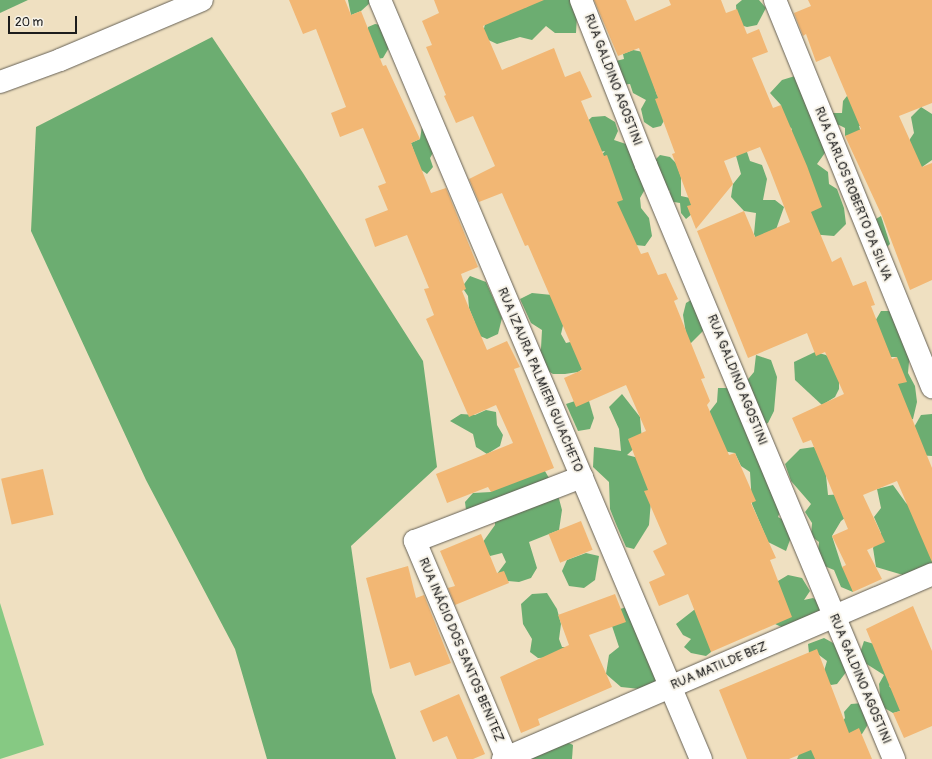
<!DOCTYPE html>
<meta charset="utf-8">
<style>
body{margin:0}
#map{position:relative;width:932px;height:759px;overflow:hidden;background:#efe0c1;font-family:Pangolin,sans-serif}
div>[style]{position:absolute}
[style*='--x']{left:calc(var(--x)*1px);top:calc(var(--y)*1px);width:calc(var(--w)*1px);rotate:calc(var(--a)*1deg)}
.green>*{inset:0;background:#86c983}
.forest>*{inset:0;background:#6cad71}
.building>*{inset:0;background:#f2b774;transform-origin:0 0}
.roads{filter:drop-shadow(0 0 1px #666156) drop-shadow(0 0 1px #666156)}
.minor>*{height:22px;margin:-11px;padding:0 11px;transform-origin:11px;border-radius:11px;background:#fff}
span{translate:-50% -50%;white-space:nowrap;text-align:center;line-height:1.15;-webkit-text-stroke:4px #f7f3e8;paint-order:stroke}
.street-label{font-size:13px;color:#1c1c1c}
.scale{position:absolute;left:8px;top:16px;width:69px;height:18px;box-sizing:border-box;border:2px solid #1c1c1c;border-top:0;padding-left:5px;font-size:12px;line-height:14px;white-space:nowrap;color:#1c1c1c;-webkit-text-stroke:3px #f7f3e8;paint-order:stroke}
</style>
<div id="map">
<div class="green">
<div style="clip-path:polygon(0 603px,44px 745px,0 759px)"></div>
</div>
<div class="forest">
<div style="clip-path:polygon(0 0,28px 0,0 13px)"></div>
<div style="clip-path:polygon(348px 0,371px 0,371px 2px,361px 11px,351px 15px)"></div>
<div style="clip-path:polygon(532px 0,578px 0,576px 33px,555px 33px,546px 26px,532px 40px,520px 37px,497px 44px,482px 37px,486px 20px,508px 11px,527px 7px)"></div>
<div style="clip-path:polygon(742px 0,759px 0,766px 8px,757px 25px,747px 27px,737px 24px,736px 5px)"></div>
<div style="clip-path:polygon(375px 24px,388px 26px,390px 46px,383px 58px,371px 60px,367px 41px,368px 27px)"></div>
<div style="clip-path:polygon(212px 37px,303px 173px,423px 361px,437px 467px,351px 546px,372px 692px,396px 759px,267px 759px,235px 649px,146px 480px,31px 231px,36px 127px)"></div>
<div style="clip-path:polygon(633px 50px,643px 52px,657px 95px,665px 107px,666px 117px,661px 126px,653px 128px,644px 122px,641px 109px,646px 100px,633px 93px,630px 84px,620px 85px,616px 61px,624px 59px,623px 54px)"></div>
<div style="clip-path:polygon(795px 76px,827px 150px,817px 164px,828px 172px,829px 184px,837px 189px,844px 208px,846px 224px,834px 236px,810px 234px,790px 134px,792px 129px,782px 120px,781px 105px,770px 93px,782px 80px)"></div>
<div style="clip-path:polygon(851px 91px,868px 126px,859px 126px,861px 133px,845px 136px,845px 128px,839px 125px,830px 128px,830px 113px,842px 113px,843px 101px)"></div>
<div style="clip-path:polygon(921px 107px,932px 114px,932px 160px,922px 167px,915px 164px,908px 151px,910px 139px,914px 133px,911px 117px)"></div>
<div style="clip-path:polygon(605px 116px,615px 122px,618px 131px,614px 140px,632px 146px,648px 184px,640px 198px,641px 208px,649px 218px,652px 236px,645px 246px,626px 244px,599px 158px,605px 151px,591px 154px,583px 125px,592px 117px)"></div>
<div style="clip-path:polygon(422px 126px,434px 151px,430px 158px,433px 167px,427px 174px,420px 169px,411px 143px,420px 139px)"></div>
<div style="clip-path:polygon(746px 149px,750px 161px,762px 165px,767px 179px,763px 200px,775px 200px,784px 207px,773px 238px,758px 243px,754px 234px,756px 213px,744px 211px,731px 197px,733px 184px,741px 174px,735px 152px)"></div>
<div style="clip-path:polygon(660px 155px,670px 157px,676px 163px,681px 177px,681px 196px,690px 198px,693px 213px,686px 219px,681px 213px,680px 203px,668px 201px,670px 191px,662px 187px,653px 162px)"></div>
<div style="clip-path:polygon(881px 216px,890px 244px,881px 253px,869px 223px)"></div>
<div style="clip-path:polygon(470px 276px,486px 282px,502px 318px,498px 334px,487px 339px,473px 333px,475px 323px,469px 308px,468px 296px,462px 287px)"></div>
<div style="clip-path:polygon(532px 293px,552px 295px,566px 313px,561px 334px,566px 343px,579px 340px,591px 363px,578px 372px,565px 374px,553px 374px,543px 368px,537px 359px,541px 348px,542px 330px,531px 323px,520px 299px)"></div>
<div style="clip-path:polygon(696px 297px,709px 325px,688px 346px,683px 315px,686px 303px)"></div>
<div style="clip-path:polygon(881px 311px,891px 311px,910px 351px,908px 373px,915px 386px,917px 402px,913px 419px,898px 425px,897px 357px,887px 357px,866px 337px)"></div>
<div style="clip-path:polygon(815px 352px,826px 355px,836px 364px,839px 375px,839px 389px,835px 397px,822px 405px,795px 380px,794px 362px)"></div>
<div style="clip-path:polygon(756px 355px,771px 360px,777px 377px,774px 411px,768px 423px,751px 429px,784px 501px,778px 517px,795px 526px,786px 551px,768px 542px,763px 530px,752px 504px,750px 472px,741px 466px,735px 453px,716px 450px,708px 424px,710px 411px,717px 402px,718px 388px,735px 388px,744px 384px,754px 372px)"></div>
<div style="clip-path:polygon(622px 394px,640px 417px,642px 441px,627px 455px,643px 459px,653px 476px,649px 525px,634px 549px,626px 547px,616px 524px,610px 509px,609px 482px,593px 467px,594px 447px,621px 451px,619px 429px,609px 407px)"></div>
<div style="clip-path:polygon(581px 399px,589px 401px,594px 418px,590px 429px,578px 431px,566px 404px)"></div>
<div style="clip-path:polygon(486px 410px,496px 412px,497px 425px,503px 435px,500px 446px,487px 454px,476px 447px,473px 434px,450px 421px,461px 414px,475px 415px)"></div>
<div style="clip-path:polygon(932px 414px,932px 456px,918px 455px,913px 429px,921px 415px)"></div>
<div style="clip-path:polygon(814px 447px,824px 456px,828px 495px,846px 494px,855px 510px,841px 521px,832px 536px,842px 567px,851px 576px,853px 592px,841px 587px,834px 570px,817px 563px,819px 542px,811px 536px,812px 523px,805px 512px,811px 504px,791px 481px,785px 464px,800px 449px)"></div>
<div style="clip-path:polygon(539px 461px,549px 478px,545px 486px,558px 495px,562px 510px,559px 530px,529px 542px,537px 568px,531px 578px,519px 582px,507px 581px,497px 574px,506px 562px,502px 553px,490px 556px,480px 546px,495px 525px,495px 518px,466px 510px,465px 502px,473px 493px,491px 492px,490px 480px)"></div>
<div style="clip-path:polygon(893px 485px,906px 503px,921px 516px,932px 539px,932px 565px,903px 575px,876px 567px,873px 548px,881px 533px,874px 517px,881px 508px,877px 489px)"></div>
<div style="clip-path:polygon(586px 553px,599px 556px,595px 580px,584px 588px,569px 586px,562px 571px,567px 560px)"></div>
<div style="clip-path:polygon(788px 575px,802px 578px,810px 591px,804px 600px,813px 598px,821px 603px,822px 618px,790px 631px,775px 624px,778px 581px)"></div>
<div style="clip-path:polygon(547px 593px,557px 609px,561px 624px,559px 639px,562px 647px,575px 647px,558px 657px,538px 658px,530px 652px,532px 639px,523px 624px,521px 604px,532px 594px)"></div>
<div style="clip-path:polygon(634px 605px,662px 675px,654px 687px,640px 689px,621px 687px,606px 674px,609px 655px,619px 647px,610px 620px,620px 609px)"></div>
<div style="clip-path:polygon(699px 606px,713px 636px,711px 652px,706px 656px,691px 653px,684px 647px,691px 639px,683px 635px,676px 624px)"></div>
<div style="clip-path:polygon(824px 638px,835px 644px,847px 671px,837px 684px,831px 685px,822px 678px,827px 661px,819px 655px,809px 653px,808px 644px)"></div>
<div style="clip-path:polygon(864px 641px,874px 644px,895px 681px,889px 686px,901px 698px,900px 711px,893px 713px,881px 706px,879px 684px,884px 675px,865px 663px,860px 653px)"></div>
<div style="clip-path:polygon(863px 703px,867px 714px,867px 726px,862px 734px,851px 739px,838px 728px,845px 718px,844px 712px,851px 704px)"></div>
<div style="clip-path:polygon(563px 740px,573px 745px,572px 759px,530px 759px)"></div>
<div style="clip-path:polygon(805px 740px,819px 759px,797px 759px)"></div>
</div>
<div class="building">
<div style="clip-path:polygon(289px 0,345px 0,351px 15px,361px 11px,383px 66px,386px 65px,420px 139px,411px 143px,431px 193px,446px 188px,478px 267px,461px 274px,466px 289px,462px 291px,469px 308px,487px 350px,507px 341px,520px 367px,514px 369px,554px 468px,491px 492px,488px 487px,447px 503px,436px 474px,513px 443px,496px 405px,469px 417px,426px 319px,434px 315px,424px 289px,429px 288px,407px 235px,375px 247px,365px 219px,388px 210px,378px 186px,386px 183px,363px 128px,340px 137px,331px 113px,346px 107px,316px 29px,303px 34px)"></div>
<div style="clip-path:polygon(434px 0,544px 0,483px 26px,502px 70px,554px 48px,565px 77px,580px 71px,592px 97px,581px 101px,604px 156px,607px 155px,623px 200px,617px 202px,641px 254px,648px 252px,658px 275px,666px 273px,678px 299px,674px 301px,705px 378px,701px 379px,710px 401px,707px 405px,729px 455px,735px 453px,756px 501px,751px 503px,776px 558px,770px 560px,792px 617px,711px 652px,688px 594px,659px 606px,649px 582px,665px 575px,653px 551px,667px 544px,644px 491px,648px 490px,628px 439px,646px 431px,626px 385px,576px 407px,564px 378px,582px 370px,528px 245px,525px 246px,502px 193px,479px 202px,469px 179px,495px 166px,473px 116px,456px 123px,444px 96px,446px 95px,426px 47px,432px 45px,422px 21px,439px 13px)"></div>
<div style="clip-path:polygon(594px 0,626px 0,635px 21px,671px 5px,669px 0,721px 0,726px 13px,737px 9px,747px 34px,759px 29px,768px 52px,752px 58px,773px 108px,781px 105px,807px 166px,822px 207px,811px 212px,832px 262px,841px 257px,853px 286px,866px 281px,875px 305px,871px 306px,892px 359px,897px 357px,907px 382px,898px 384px,932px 468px,932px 562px,897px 481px,863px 495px,885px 542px,867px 550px,882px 579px,853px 592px,842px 567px,846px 565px,832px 536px,848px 529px,811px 440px,803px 443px,792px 418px,844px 394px,825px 352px,816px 356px,807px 333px,748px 358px,697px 231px,744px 211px,755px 237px,790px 222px,770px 170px,760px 147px,724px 161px,733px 184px,696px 229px,687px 206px,691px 205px,672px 154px,675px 153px,655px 99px,658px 98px,639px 48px,618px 56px)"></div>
<div style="clip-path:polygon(808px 0,932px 0,932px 103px,899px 116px,922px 167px,932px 163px,932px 280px,910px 290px,882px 216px,845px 136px,861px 129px,830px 56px,816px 62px,806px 34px,803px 36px,794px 13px,811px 6px)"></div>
<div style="left:43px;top:469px;width:47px;height:43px;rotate:77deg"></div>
<div style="left:581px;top:521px;width:31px;height:35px;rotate:68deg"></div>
<div style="clip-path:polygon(481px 534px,497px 573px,504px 571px,509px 583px,455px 605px,448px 588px,455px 586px,440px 551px)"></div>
<div style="clip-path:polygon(408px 566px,416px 598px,424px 595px,451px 663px,415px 676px,410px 662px,390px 669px,366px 578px)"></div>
<div style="clip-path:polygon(615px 594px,626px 622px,589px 635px,612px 687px,538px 719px,540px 725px,521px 733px,500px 677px,569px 645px,558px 615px)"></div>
<div style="clip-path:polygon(913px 606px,932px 651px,932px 726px,904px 738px,893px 713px,900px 711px,866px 629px)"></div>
<div style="clip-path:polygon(817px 649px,849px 733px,859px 728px,872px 759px,815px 759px,811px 750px,789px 759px,747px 759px,719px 690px)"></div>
<div style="clip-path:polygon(459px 694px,485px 754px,473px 759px,457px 759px,447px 736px,433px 742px,420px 711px)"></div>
</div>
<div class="roads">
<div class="minor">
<div style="--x:380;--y:0;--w:824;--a:67.08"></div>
<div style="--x:581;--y:0;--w:177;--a:68.5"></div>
<div style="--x:646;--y:165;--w:644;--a:67.34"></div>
<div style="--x:775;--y:0;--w:418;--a:67.9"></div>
<div style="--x:0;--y:82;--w:64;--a:-20.1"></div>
<div style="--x:60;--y:60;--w:154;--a:-22.9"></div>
<div style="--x:503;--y:759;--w:467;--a:-23.3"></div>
<div style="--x:507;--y:759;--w:237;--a:-112.9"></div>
<div style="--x:415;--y:541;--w:179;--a:-21"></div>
</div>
</div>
<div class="street-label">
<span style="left:613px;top:80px;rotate:69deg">RUA GALDINO AGOSTINI</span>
<span style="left:853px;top:194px;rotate:68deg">RUA CARLOS ROBERTO DA SILVA</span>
<span style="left:540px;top:380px;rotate:67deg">RUA IZAURA PALMIERI GUIACHETO</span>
<span style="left:737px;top:380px;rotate:68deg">RUA GALDINO AGOSTINI</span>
<span style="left:461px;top:650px;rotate:67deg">RUA INÁCIO DOS SANTOS BENITEZ</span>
<span style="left:719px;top:666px;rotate:-23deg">RUA MATILDE BEZ</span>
<span style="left:860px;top:679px;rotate:67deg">RUA GALDINO AGOSTINI</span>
</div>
<div class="scale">20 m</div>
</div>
